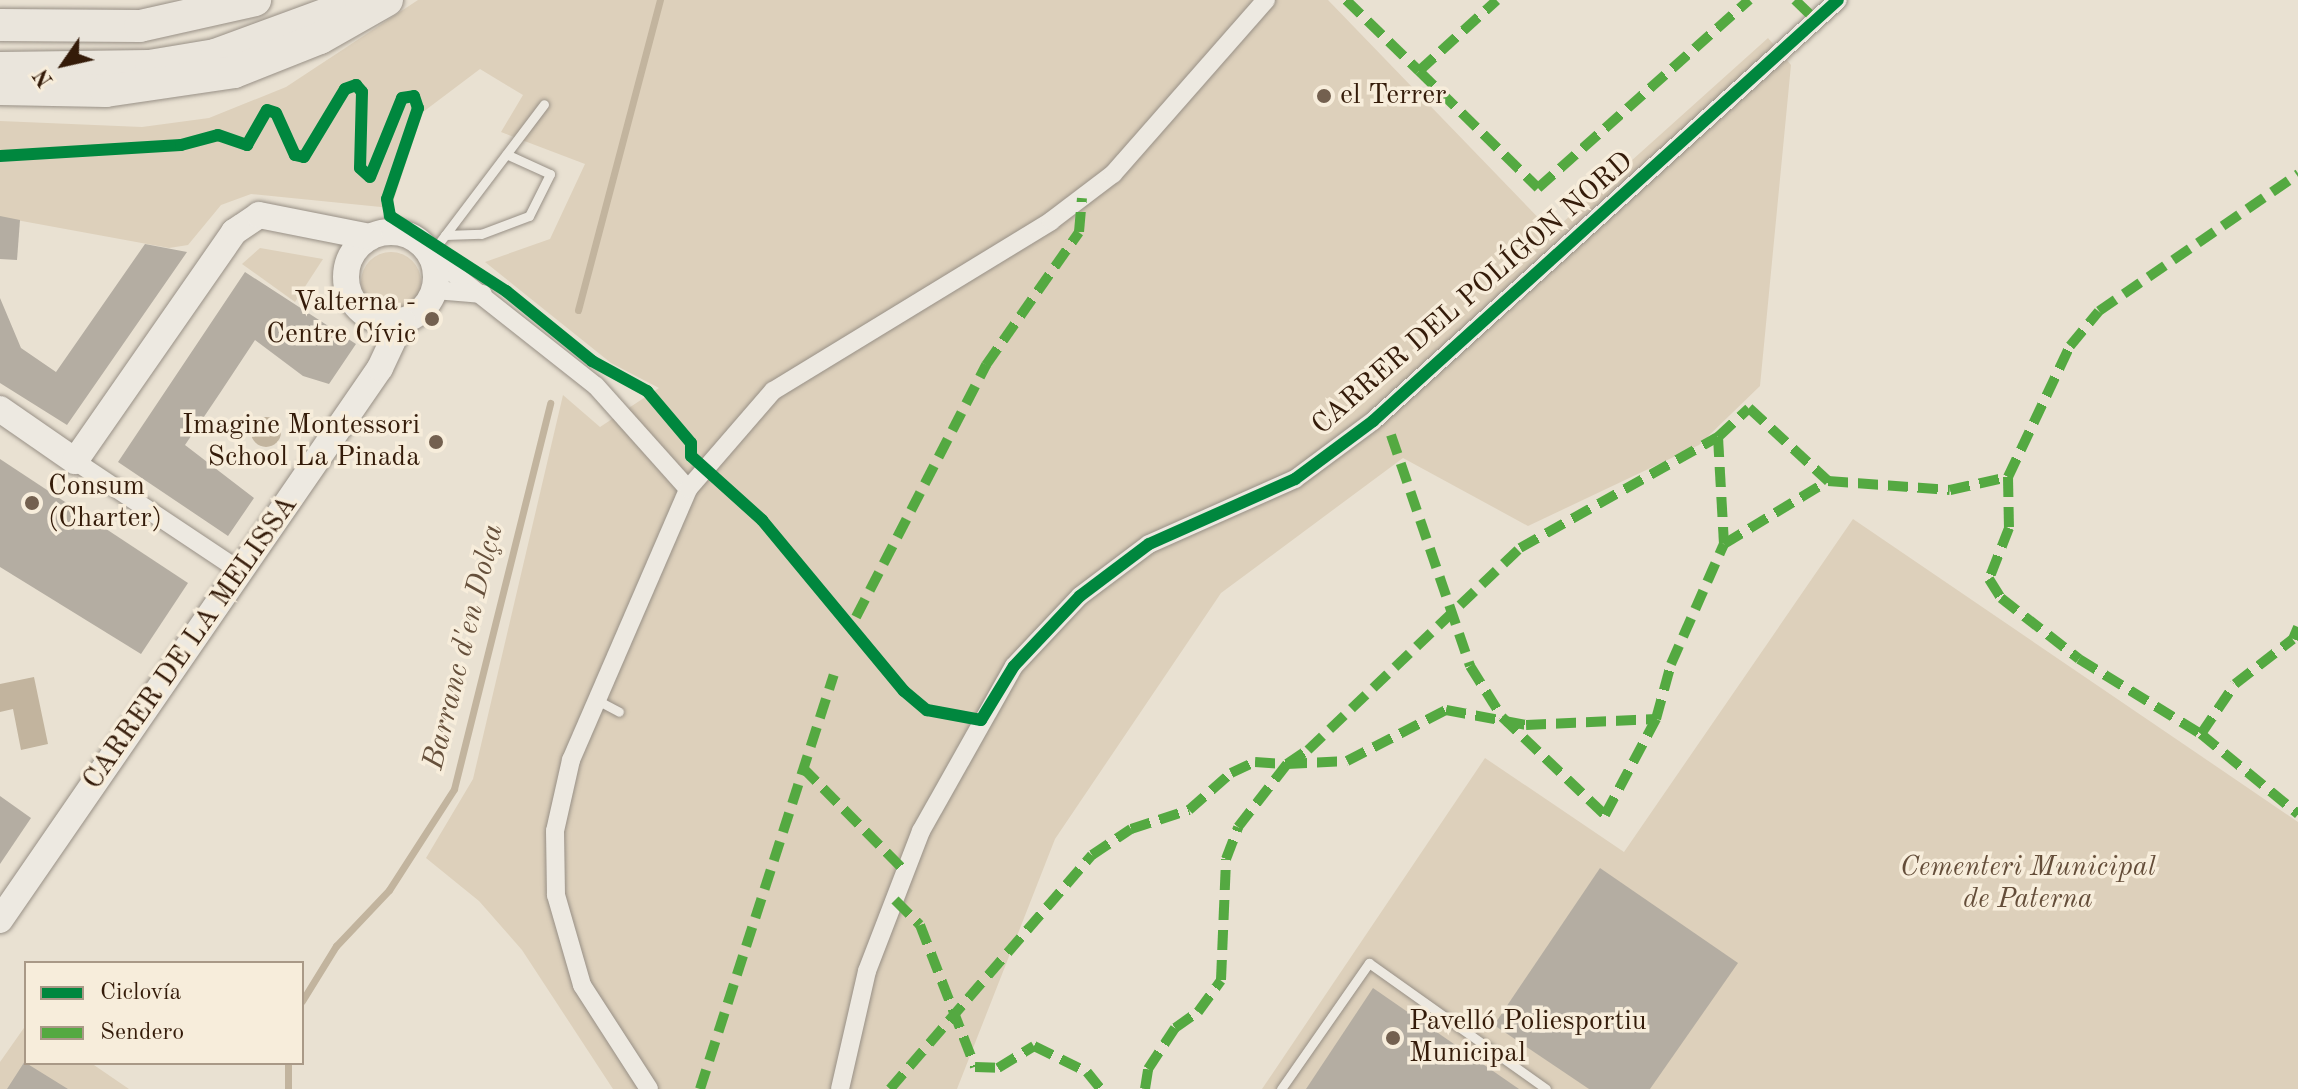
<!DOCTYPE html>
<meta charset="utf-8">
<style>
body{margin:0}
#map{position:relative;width:2298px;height:1089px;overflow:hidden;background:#e9e1d2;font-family:"Old Standard TT",serif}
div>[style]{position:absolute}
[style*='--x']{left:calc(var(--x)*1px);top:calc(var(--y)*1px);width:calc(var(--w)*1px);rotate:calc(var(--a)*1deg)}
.green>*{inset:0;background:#ddd0bb}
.round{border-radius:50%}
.water>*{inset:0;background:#c2b49e}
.stream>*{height:7px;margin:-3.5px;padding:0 3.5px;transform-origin:3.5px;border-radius:3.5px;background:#c2b49e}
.building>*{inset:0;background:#b4ada2}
.roads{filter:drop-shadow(0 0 2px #989086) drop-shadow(0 0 2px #989086)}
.lane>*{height:9px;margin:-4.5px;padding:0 4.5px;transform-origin:4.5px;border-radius:4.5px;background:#ede9e1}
.street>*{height:18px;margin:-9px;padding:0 9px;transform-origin:9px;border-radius:9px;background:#ede9e1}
.secondary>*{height:26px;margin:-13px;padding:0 13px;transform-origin:13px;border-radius:13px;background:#ede9e1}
.secondary>.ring{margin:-13px;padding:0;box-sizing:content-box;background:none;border:26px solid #ede9e1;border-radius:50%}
.primary>*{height:28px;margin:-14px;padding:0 14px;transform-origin:14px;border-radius:14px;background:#eae5dc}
.highway>*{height:32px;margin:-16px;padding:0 16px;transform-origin:16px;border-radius:16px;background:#eae5dc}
.quiet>*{height:10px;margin-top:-5px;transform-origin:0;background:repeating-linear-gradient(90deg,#54a941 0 20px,transparent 0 30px)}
.cycleway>*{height:12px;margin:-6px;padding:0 6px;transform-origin:6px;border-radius:6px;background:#00873e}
.dots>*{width:22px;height:22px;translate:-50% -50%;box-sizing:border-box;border:4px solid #f7eddb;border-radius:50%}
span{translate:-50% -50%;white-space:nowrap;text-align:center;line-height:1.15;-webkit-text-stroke:7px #f7eddb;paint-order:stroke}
.poi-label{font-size:28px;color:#341b09}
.left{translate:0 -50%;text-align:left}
.right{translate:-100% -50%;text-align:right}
.street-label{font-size:28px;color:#341b09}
.park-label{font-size:28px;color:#644d39;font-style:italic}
.water-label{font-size:30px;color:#66503b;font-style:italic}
.legend{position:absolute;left:24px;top:961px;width:280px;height:104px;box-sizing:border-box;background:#f7eddb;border:2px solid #a99987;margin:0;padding:10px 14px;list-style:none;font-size:24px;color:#341b09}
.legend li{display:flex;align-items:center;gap:16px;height:40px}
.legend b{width:40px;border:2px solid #a99987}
.north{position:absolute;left:24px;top:24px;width:80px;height:80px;-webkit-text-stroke:6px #f7eddb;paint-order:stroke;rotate:236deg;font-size:22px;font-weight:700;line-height:32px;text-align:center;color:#341b09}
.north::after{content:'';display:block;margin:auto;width:28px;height:36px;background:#341b09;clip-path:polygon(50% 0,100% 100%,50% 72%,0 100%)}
</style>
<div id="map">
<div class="green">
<div style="clip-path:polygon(418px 0,1328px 0,1552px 232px,1768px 38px,1791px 65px,1760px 386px,1699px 445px,1528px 526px,1403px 458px,1221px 593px,1055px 839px,957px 1089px,613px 1089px,522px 950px,479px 901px,426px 858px,473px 779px,563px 395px,600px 427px,659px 388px,611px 363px,485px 262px,550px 239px,585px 164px,501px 132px,523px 95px,480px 69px,423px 112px,391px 208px,251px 194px,221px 205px,188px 245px,169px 248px,0 217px,0 121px,142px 127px,209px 118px,286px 87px)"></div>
<div style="clip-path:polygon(260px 248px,323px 259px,295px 302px,242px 264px)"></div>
<div class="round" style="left:361px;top:252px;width:60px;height:60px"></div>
<div style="clip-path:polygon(1853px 519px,2298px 822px,2298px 1089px,1262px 1089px,1485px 758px,1624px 852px)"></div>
<div style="clip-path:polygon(26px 1025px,26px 1063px,91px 1063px,129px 1089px,0 1089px,0 1062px)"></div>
</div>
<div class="water">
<div class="round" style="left:251px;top:417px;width:30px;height:30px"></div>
<div style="clip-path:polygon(34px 677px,48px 744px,21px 750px,13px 709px,0 712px,0 684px)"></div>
</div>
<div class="stream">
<div style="--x:578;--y:310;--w:321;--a:-75.2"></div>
<div style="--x:302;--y:1001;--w:65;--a:-58.3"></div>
<div style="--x:336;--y:946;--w:77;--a:-46.6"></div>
<div style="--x:389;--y:890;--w:120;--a:-57.2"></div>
<div style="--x:454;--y:789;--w:398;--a:-76"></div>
<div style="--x:288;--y:1063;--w:26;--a:90"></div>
</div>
<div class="building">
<div style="clip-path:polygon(0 216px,20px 220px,17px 260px,0 259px)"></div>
<div style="clip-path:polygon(145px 244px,187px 252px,67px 425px,0 383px,0 298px,21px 348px,56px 372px)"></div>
<div style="clip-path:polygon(245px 272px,356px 344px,329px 384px,303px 376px,255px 340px,220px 393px,185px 445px,254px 498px,228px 536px,118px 462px)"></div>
<div style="clip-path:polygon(0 459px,188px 583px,141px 654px,0 567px)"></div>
<div style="clip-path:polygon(0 796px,31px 818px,0 864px)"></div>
<div style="clip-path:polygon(1600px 868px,1738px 963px,1650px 1089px,1589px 1089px,1494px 1025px)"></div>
<div style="clip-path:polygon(1373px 988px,1519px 1089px,1306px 1089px)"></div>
<div style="clip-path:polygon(25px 1061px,26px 1063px,68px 1089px,7px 1089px)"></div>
</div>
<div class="roads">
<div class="lane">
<div style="--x:445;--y:235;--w:36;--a:-2"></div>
<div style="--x:481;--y:234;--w:51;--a:-20.6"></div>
<div style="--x:529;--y:216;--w:47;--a:-63.4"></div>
<div style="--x:550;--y:174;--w:48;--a:-155.6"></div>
<div style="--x:430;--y:255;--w:189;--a:-52.9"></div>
<div style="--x:595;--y:699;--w:27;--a:28"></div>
<div style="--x:1281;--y:1089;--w:154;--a:-55.1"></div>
<div style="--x:1369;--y:963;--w:217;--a:35.4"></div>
</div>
<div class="street">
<div style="--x:430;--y:255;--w:211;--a:38.3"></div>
<div style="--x:596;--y:386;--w:138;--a:48.2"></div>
<div style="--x:435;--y:290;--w:48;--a:4.8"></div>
<div style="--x:75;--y:461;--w:198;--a:33.7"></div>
<div style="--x:649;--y:1089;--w:124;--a:-122.8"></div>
<div style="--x:582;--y:985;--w:94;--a:-106.1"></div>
<div style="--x:556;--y:895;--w:64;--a:-90.9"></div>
<div style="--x:555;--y:831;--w:73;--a:-77.3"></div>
<div style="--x:571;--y:760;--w:295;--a:-66.6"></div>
<div style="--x:688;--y:489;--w:130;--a:-49.1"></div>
<div style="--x:773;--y:391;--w:326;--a:-31.4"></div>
<div style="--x:1051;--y:221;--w:78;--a:-37.2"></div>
<div style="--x:1113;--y:174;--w:232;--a:-48.7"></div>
<div style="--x:840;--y:1089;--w:121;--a:-77.1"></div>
<div style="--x:867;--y:971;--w:150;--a:-68.9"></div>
<div style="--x:921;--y:831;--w:189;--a:-60.6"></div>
<div style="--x:1014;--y:666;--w:96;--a:-46.7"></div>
<div style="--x:1080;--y:596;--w:86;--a:-37"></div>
<div style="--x:1149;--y:544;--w:160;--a:-24"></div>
<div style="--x:1295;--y:479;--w:97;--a:-36.6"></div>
<div style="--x:1373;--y:421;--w:627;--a:-42.16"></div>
</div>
<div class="secondary">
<div class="ring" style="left:346px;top:232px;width:64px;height:64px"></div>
<div style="--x:0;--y:409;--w:91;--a:34.7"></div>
<div style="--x:75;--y:461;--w:279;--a:-55.2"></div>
<div style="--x:234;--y:232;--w:30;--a:-34"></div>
<div style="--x:259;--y:215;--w:113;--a:11.2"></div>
<div style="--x:0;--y:920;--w:670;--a:-55.46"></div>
<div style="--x:380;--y:368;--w:52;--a:-64.9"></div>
</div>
<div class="primary">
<div style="--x:0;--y:66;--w:149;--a:-0.8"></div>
<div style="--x:149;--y:64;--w:67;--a:-9.5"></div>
<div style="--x:215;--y:53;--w:153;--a:-20.2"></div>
</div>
<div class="highway">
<div style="--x:0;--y:25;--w:140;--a:0.4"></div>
<div style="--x:140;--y:26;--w:118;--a:-12.7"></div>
<div style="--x:0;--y:89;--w:106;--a:1.1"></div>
<div style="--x:106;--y:91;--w:129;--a:-8.4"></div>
<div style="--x:234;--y:72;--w:92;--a:-21.6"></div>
<div style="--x:320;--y:38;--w:77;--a:-29.6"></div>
</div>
</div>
<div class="quiet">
<div style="--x:1346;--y:0;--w:102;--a:44.2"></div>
<div style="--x:1419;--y:71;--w:105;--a:-42.3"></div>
<div style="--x:1795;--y:0;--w:29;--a:44"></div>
<div style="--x:1419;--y:71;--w:167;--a:44.5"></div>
<div style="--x:1538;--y:188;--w:283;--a:-41.7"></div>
<div style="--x:1391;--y:435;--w:244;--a:71.1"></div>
<div style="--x:1470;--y:666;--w:60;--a:57.9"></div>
<div style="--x:1502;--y:717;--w:142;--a:43.6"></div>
<div style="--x:1605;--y:815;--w:109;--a:-62"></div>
<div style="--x:1656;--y:719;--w:57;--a:-74.7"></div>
<div style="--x:1671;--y:664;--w:131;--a:-66.2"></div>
<div style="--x:1724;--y:544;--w:122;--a:-31.2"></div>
<div style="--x:1718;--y:437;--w:107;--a:86.8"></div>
<div style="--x:2008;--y:477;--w:51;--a:88.9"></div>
<div style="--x:2009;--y:528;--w:55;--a:111.4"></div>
<div style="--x:1989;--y:579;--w:22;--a:58"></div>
<div style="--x:2001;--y:598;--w:99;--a:38"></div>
<div style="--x:2079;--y:659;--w:143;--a:31.6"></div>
<div style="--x:2201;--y:734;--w:126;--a:39.5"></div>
<div style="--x:856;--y:617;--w:284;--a:-62.7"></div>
<div style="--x:986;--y:365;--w:162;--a:-55"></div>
<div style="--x:1079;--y:232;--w:34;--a:-85"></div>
<div style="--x:2201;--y:734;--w:60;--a:-55.8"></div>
<div style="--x:2235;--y:684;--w:73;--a:-37.8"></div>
<div style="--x:2293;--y:639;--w:13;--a:-67"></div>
<div style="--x:802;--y:767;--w:148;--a:45.3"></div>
<div style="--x:895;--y:900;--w:35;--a:45"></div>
<div style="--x:920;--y:925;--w:152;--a:68.8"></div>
<div style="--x:975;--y:1067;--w:23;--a:2"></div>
<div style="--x:998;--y:1068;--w:42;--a:-31.4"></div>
<div style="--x:1034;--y:1046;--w:59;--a:26.1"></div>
<div style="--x:1087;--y:1072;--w:22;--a:51"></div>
<div style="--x:700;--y:1089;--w:435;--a:-72.1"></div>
<div style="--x:890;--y:1089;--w:309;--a:-49.2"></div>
<div style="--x:1092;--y:855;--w:47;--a:-33.7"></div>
<div style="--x:1131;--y:829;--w:61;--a:-18.1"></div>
<div style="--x:1189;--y:810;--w:56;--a:-41.4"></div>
<div style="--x:1231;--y:773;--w:26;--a:-25"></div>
<div style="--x:1255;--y:762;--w:32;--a:4"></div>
<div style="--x:1287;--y:764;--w:25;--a:-34"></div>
<div style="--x:1308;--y:750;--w:293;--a:-43.6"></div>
<div style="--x:1520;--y:548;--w:227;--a:-29.3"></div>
<div style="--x:1718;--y:437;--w:42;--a:-43.1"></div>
<div style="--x:1749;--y:408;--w:108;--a:42.7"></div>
<div style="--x:1828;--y:481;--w:122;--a:4.2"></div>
<div style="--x:1950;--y:490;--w:59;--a:-12.6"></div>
<div style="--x:2008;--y:477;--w:145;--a:-64.7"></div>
<div style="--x:2070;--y:346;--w:45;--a:-50.4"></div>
<div style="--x:2099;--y:311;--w:242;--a:-34.5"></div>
<div style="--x:1145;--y:1089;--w:20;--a:-81"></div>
<div style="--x:1148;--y:1069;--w:49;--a:-56.6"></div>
<div style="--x:1175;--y:1028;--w:28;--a:-35"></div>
<div style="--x:1198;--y:1012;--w:39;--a:-54"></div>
<div style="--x:1221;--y:980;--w:121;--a:-87.6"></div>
<div style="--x:1226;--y:859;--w:34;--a:-69"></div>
<div style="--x:1238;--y:827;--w:80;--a:-52.1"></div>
<div style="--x:1287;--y:764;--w:60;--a:-2.9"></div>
<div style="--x:1347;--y:761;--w:111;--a:-27.3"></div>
<div style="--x:1446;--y:710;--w:81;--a:10.6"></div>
<div style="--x:1526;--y:725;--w:130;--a:-2.6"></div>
</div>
<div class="cycleway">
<div style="--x:0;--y:156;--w:181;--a:-3.5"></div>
<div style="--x:181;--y:145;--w:38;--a:-15"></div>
<div style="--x:218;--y:135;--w:31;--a:19"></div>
<div style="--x:247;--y:145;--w:40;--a:-60.3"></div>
<div style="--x:267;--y:110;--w:9;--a:18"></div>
<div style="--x:276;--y:113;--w:46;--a:65.7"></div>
<div style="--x:295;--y:155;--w:9;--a:13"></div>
<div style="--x:304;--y:157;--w:79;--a:-58.9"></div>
<div style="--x:345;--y:89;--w:12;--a:-20"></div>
<div style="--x:356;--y:85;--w:9;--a:49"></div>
<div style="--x:362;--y:92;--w:76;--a:91.5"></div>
<div style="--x:360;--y:168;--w:13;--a:42"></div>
<div style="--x:370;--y:177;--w:85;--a:-67.9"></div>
<div style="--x:402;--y:98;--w:12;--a:-9"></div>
<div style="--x:414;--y:96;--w:13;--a:72"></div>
<div style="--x:418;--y:108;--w:96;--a:108.8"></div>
<div style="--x:387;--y:199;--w:17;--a:80"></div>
<div style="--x:390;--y:216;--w:138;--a:32.9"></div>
<div style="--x:506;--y:291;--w:111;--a:39.1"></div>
<div style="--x:592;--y:361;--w:63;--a:28.6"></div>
<div style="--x:647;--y:391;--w:68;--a:49.8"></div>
<div style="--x:691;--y:443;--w:13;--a:90"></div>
<div style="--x:691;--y:456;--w:96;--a:42"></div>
<div style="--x:762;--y:520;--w:222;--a:50.3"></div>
<div style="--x:904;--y:691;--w:30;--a:40"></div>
<div style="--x:927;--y:710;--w:55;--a:10.5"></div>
<div style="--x:981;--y:720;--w:63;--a:-58.6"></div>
<div style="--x:1014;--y:666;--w:96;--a:-46.7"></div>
<div style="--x:1080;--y:596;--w:86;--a:-37"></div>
<div style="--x:1149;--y:544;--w:160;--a:-24"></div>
<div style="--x:1295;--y:479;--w:97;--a:-36.6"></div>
<div style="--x:1373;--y:421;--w:627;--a:-42.16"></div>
</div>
<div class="dots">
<div style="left:1324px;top:96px;background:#73604f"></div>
<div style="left:432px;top:319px;background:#73604f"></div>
<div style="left:436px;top:442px;background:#73604f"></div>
<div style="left:32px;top:503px;background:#73604f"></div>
<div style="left:1393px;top:1038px;background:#73604f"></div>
</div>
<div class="poi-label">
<span class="left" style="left:1340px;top:96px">el Terrer</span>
<span class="right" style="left:416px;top:319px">Valterna -<br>Centre Cívic</span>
<span class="right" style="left:420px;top:442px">Imagine Montessori<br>School La Pinada</span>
<span class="left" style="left:48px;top:503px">Consum<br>(Charter)</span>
<span class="left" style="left:1409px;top:1038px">Pavelló Poliesportiu<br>Municipal</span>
</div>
<div class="street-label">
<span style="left:1473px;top:294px;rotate:-41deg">CARRER DEL POLÍGON NORD</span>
<span style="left:191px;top:643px;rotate:-55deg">CARRER DE LA MELISSA</span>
</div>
<div class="park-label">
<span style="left:2028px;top:884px">Cementeri Municipal<br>de Paterna</span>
</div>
<div class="water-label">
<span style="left:464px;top:647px;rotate:-76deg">Barranc d'en Dolça</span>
</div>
<ul class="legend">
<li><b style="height:10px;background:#00873e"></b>Ciclovía</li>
<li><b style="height:10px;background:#54a941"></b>Sendero</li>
</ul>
<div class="north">N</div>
</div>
